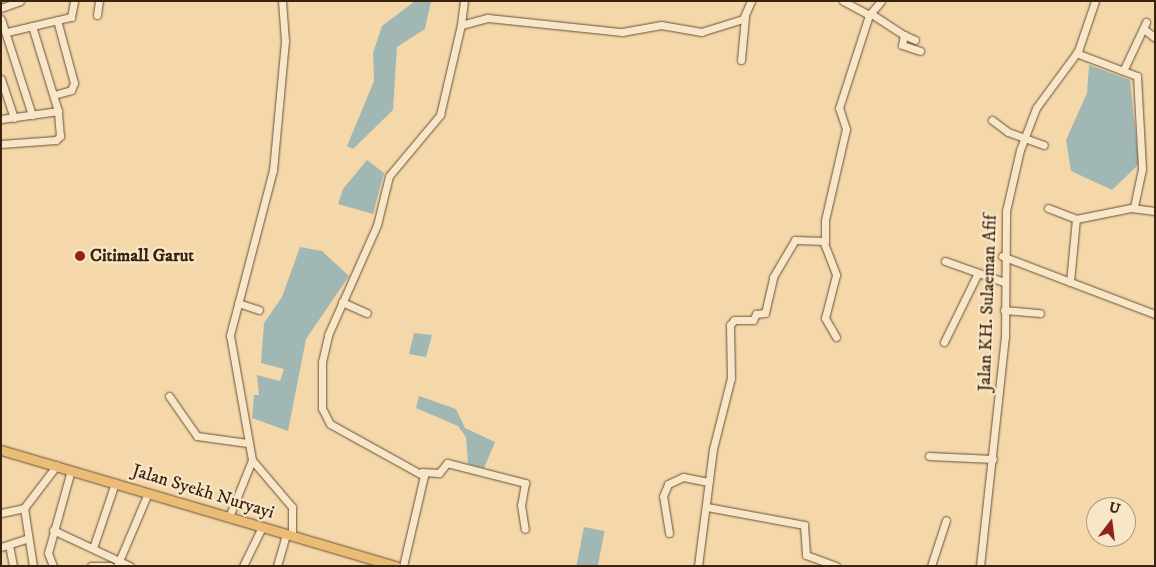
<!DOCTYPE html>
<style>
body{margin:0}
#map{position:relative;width:1156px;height:567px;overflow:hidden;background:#f4d8aa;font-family:"IM FELL DW Pica",serif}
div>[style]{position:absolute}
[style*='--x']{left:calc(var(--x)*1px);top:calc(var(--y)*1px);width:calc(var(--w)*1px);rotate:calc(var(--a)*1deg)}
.water>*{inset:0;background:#a1b7b4;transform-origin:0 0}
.roads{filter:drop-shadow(0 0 1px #685035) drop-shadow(0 0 1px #685035)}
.minor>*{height:7px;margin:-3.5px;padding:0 3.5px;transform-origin:3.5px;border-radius:3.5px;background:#f8e6c8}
.major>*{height:9px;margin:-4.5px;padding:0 4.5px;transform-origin:4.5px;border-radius:4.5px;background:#eabc75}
.dots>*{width:14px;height:14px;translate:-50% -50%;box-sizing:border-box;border:2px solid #f8e6c8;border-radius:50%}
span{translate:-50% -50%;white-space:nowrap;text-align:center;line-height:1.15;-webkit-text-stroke:4.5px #f8e6c8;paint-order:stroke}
.poi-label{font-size:18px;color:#3a230e;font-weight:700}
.left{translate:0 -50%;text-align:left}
.street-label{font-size:18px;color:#3a230e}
.frame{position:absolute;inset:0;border:2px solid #3a230e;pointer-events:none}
.north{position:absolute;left:1086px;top:497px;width:50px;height:50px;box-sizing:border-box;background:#f8e6c8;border:1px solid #ac987e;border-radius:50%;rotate:15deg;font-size:14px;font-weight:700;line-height:20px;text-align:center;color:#3a230e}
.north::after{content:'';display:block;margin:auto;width:18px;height:22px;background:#8f2418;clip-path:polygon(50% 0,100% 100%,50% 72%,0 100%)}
</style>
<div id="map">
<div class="water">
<div style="clip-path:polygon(415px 1px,431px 1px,425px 29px,397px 47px,393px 110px,353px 149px,347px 146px,374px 81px,373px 53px,382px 26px)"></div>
<div style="clip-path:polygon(1089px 65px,1130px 80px,1139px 164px,1112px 190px,1071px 171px,1066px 140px,1087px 93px)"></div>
<div style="clip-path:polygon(367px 160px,384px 173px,373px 214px,338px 204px,343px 189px)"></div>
<div style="clip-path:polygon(300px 247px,322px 251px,349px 276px,306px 339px,288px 431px,252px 418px,254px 395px,259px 395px,257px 375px,280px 381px,284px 369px,261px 363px,264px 323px,282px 297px)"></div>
<div style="clip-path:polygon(414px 333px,432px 335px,426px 357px,409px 354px)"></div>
<div style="clip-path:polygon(419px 396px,456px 409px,465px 428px,495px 442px,484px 468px,468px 464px,466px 437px,458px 426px,416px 408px)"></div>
<div style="left:584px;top:527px;width:21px;height:39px;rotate:11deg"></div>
</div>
<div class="roads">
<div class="minor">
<div style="--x:282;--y:1;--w:40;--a:85.7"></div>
<div style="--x:285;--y:41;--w:130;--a:95.3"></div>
<div style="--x:273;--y:170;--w:171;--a:104.6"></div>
<div style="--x:230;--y:335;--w:127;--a:80"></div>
<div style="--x:252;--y:460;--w:62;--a:49.6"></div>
<div style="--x:292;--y:507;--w:29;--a:90"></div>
<div style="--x:843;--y:1;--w:30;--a:28"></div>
<div style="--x:869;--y:15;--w:18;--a:-49"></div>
<div style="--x:1;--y:8;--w:20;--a:-20"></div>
<div style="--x:97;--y:15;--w:14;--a:-82"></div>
<div style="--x:873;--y:15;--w:37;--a:33"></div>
<div style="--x:904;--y:35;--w:10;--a:101"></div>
<div style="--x:902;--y:45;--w:19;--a:18"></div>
<div style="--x:1;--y:19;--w:101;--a:72.1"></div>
<div style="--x:461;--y:25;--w:24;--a:-83"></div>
<div style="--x:1144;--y:29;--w:14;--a:39"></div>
<div style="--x:7;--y:32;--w:66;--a:-13.2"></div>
<div style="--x:71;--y:17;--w:16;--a:-79"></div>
<div style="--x:904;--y:35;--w:12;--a:24"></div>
<div style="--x:1076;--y:53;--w:65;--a:20.7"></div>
<div style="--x:1137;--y:76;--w:93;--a:86.9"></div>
<div style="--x:1142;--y:169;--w:40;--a:102"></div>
<div style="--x:741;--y:60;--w:43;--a:-84.7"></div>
<div style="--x:1124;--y:69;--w:52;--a:-64.9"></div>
<div style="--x:1;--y:79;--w:41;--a:71.6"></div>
<div style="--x:54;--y:95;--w:18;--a:-16"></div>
<div style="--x:71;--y:90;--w:8;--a:-67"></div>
<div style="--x:74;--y:83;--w:65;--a:-105.1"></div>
<div style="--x:1;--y:119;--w:58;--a:-8"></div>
<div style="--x:992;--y:120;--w:20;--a:37"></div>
<div style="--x:1008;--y:132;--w:38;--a:20"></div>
<div style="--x:1;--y:144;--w:55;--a:-4.2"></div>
<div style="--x:56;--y:140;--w:6;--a:-45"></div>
<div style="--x:60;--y:136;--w:25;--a:-95"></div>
<div style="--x:58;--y:111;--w:89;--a:-107"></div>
<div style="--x:1048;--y:208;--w:30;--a:21"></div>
<div style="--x:824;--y:243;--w:34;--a:69"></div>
<div style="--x:836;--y:275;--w:44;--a:104.3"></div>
<div style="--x:825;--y:318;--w:22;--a:60"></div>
<div style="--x:1002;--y:256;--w:164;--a:20.8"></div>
<div style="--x:945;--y:261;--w:63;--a:19.6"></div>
<div style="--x:1070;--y:282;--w:63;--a:-84.6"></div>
<div style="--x:1076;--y:219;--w:56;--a:-11.3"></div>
<div style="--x:1131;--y:208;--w:24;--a:7"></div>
<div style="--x:342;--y:302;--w:27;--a:24"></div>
<div style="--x:238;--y:303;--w:22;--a:18"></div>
<div style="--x:1004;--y:310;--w:36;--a:5"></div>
<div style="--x:944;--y:342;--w:77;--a:-63.8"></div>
<div style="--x:169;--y:396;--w:49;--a:55"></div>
<div style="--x:197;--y:436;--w:51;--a:7.8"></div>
<div style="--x:929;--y:456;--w:64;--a:2.7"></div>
<div style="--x:422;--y:472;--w:17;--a:3"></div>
<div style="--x:439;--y:473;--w:13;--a:-51"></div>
<div style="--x:447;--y:463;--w:81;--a:14.4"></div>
<div style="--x:525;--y:483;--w:22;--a:100"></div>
<div style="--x:521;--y:505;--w:24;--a:81"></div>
<div style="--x:707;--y:507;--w:99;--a:10.5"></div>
<div style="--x:804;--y:525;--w:30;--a:86"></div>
<div style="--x:806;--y:555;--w:32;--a:20"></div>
<div style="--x:24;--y:508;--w:59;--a:81.2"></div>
<div style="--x:1;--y:513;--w:24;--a:-12"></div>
<div style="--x:24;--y:508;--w:54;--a:-52.5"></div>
<div style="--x:229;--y:517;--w:61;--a:-68"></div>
<div style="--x:53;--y:530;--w:85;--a:25.1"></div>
<div style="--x:669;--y:533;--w:37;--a:-99"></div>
<div style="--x:663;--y:496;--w:13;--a:-67"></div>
<div style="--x:668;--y:484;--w:17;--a:-25"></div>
<div style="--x:683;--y:477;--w:26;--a:11"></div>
<div style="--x:9;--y:545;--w:21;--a:79"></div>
<div style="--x:1;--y:547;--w:28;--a:-18"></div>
<div style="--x:93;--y:548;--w:69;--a:-71.3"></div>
<div style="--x:53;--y:566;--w:14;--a:-111"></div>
<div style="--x:48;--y:553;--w:86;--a:-74.5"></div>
<div style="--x:91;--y:566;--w:19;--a:0"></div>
<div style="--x:117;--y:566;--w:79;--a:-67"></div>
<div style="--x:243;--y:566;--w:43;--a:-64"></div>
<div style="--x:277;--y:566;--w:33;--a:-74"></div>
<div style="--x:403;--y:566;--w:92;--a:-76.9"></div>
<div style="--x:424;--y:476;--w:107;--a:-151"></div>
<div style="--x:330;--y:424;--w:18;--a:-117"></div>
<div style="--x:322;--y:408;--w:46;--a:-90"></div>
<div style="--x:322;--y:362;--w:28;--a:-77"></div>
<div style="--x:328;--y:335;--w:120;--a:-66"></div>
<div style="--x:377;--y:225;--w:50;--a:-76.2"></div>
<div style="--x:389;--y:176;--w:80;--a:-50.1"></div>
<div style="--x:440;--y:115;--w:92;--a:-76.9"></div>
<div style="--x:461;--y:25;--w:28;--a:-15"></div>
<div style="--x:488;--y:18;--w:135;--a:6"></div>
<div style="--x:622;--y:32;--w:40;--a:-10"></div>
<div style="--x:661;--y:25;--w:41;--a:9.9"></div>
<div style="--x:701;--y:32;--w:44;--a:-17.2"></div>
<div style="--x:743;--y:19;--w:20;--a:-66"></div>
<div style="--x:698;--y:566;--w:118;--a:-82.7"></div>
<div style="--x:713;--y:449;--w:73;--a:-75.8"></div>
<div style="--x:731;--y:378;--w:53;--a:-91.1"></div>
<div style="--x:730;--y:325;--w:6;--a:-51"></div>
<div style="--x:734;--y:320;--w:19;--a:0"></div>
<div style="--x:753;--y:320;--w:7;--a:-63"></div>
<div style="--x:756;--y:314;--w:9;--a:-6"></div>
<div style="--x:765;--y:313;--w:37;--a:-77"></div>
<div style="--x:773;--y:277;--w:43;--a:-59.3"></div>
<div style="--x:795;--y:240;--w:30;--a:2"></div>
<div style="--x:825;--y:241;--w:21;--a:-90"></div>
<div style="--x:825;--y:220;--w:93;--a:-77"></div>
<div style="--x:846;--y:129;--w:22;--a:-108"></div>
<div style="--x:839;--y:108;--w:98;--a:-72.1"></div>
<div style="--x:931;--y:566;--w:48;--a:-71.9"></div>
<div style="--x:980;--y:566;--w:230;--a:-83.8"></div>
<div style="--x:1005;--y:337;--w:126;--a:-89.5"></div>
<div style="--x:1006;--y:211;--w:63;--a:-77.1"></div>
<div style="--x:1020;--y:150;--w:45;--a:-69.1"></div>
<div style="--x:1036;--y:108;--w:71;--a:-53.6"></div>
<div style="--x:1078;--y:51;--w:53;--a:-71.2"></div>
</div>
<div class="major">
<div style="--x:1;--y:450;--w:412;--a:16.4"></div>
</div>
</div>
<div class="dots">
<div style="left:80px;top:256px;background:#8f2418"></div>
</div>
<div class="poi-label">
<span class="left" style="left:90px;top:256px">Citimall Garut</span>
</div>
<div class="street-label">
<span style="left:988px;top:303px;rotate:-88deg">Jalan KH. Sulaeman Afif</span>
<span style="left:203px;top:492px;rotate:17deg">Jalan Syekh Nuryayi</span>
</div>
<div class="frame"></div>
<div class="north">U</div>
</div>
